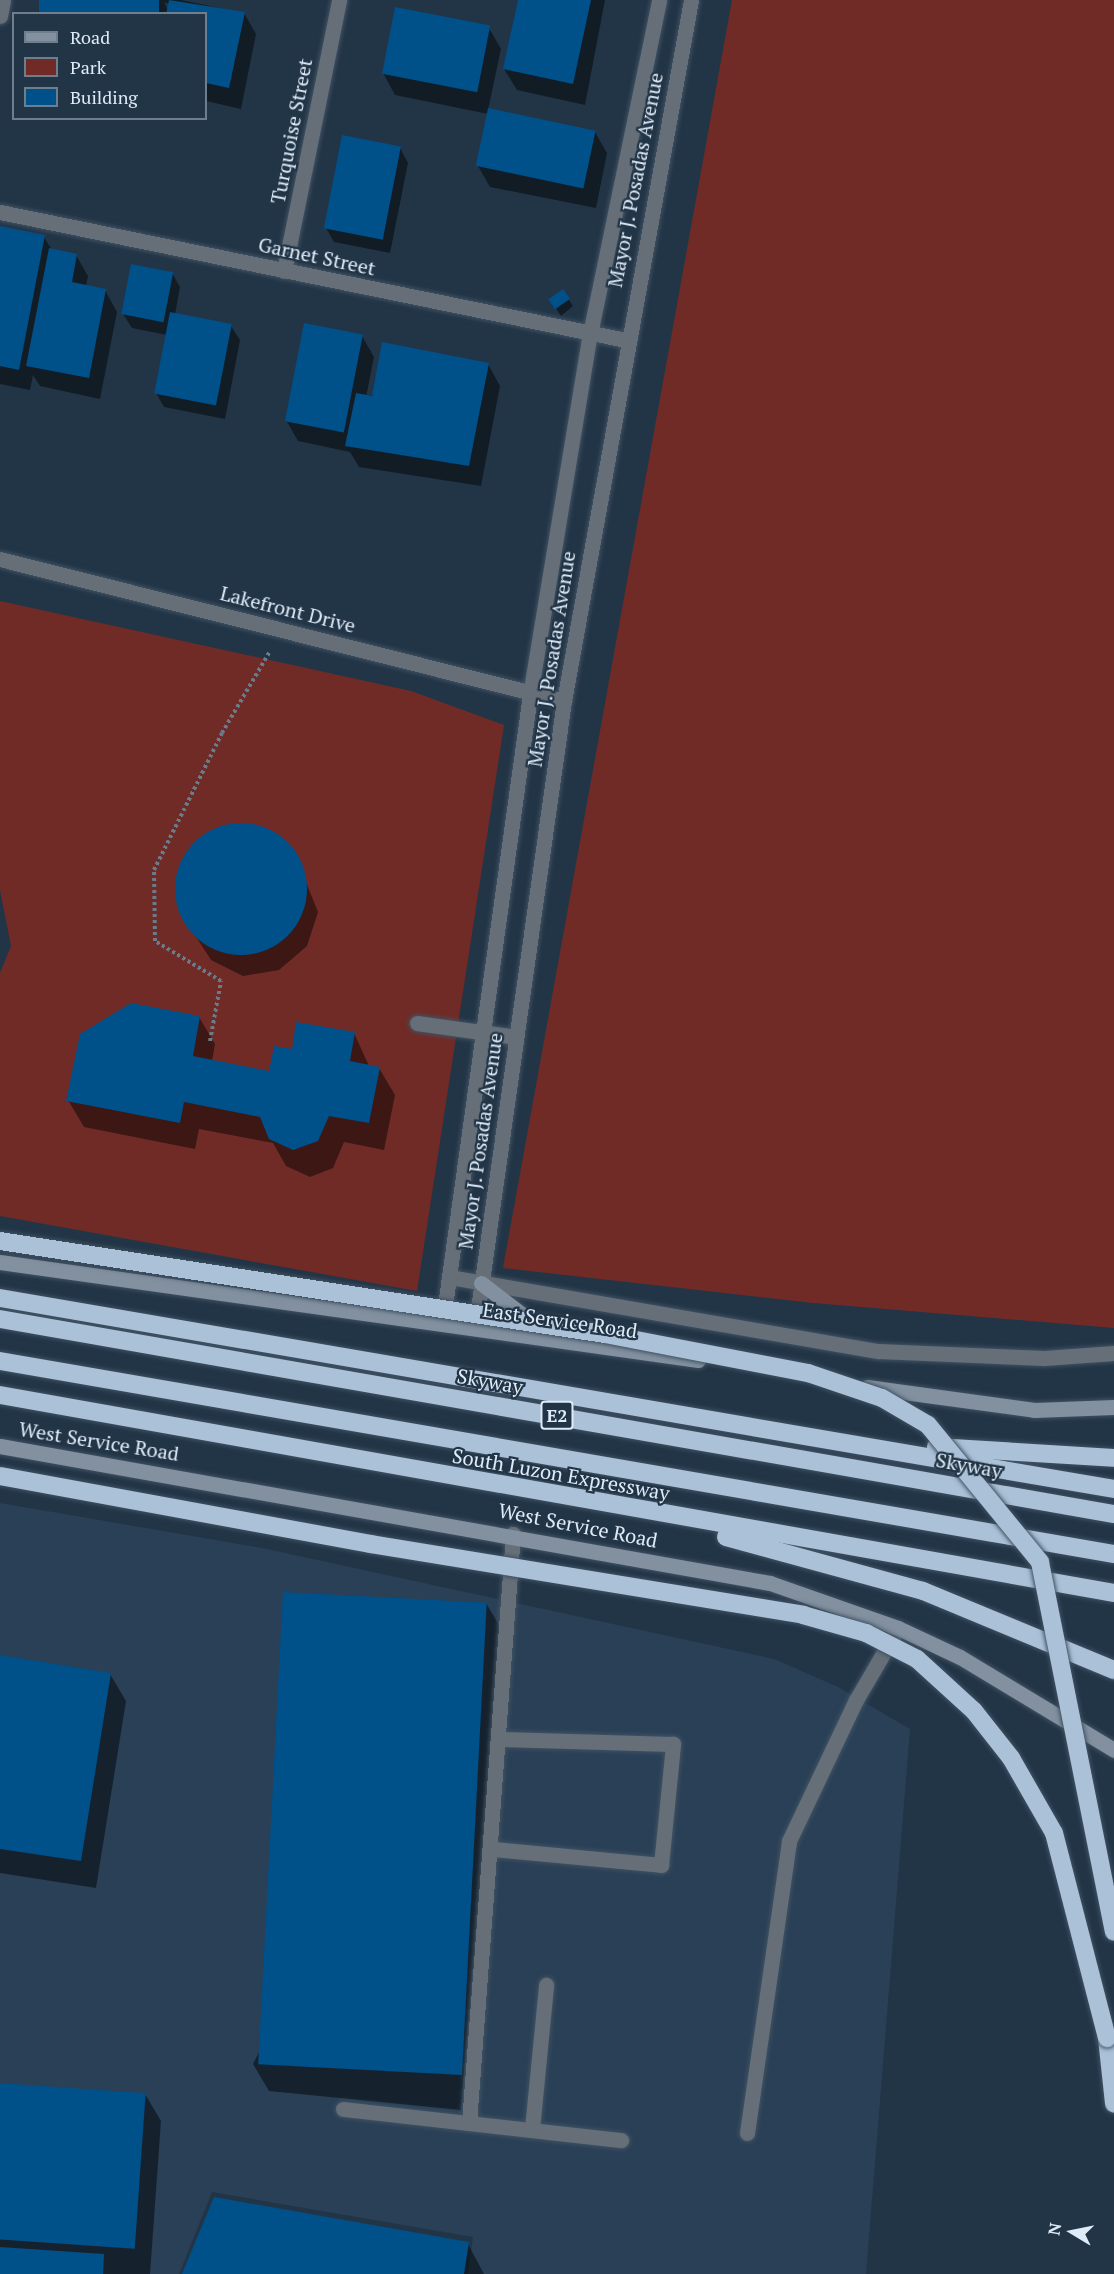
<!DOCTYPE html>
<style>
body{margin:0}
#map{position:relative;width:1114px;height:2274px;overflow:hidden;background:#223547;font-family:"PT Serif",serif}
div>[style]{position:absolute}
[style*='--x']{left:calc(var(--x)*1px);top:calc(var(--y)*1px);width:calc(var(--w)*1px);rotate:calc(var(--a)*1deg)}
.built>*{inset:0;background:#294057}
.green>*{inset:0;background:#712b26}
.shadow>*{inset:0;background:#0007}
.building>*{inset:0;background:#00508a;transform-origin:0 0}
.round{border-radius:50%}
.path>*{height:4px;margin-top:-2px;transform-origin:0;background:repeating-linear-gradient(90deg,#6a7b8a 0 3px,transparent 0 6px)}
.roads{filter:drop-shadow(0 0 2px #405263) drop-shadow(0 0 2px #405263)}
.service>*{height:15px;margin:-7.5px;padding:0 7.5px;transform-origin:7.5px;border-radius:7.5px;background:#666f78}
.minor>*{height:15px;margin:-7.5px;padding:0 7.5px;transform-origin:7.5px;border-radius:7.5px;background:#666f78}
.tertiary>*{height:15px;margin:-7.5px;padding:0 7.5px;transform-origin:7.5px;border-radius:7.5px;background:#666f78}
.secondary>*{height:15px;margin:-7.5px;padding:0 7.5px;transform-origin:7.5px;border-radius:7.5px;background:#82909f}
.motorway>*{height:18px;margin:-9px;padding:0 9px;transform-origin:9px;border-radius:9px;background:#abc1d8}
.bridges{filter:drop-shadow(0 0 2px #405263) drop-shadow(0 0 2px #405263)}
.motorway-bridge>*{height:18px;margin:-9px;padding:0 9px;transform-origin:9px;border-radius:9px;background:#abc1d8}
span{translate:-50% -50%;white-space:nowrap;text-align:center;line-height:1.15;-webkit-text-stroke:4.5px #223547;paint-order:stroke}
.shield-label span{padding:2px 4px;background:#223547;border:2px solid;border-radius:4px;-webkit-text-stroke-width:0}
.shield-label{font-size:18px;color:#dfebf7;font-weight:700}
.street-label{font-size:20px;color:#dfebf7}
.legend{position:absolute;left:12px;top:12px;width:195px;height:108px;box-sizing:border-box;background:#223547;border:2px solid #6e7e8d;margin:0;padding:8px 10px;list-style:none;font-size:18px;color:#dfebf7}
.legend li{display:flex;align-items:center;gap:12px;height:30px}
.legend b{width:30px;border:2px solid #6e7e8d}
.north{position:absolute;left:1042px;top:2202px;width:60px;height:60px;-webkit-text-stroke:4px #223547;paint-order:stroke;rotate:280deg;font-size:16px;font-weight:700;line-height:24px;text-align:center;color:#dfebf7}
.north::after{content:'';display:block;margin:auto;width:21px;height:27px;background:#dfebf7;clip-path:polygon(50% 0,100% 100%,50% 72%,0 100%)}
</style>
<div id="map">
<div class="built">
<div style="clip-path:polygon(0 1503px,262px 1548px,774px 1659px,838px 1687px,910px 1729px,866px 2274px,468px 2274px,473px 2237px,212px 2192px,179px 2274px,0 2274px)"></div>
</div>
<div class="green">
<div style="clip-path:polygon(732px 0,1114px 0,1114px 1328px,813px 1303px,503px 1268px)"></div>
<div style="clip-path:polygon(0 601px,411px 691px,504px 725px,417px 1291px,0 1216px,0 973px,11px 946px,0 890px)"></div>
</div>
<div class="shadow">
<div style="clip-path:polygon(evenodd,41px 0,181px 0,244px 13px,256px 34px,241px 109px,206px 101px,206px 14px,38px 14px,41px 0,164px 2px,169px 4px,168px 10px,164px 2px)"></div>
<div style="clip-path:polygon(519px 0,605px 0,585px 105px,517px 90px,504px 69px)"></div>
<div style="clip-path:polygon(489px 28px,501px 49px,488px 110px,595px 132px,607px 153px,596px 208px,490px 187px,478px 166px,488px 114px,395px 95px,383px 73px)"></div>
<div style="clip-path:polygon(400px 148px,408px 163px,390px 253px,334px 242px,326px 228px)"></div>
<div style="clip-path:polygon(0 228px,44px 237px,52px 250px,76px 255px,88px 276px,86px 286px,105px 290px,117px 312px,100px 399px,40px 386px,33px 375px,30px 390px,0 384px)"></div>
<div style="clip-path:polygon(172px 273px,180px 287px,175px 315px,231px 326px,240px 340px,225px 419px,164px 407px,156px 393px,167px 335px,132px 328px,123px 314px)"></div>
<div style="clip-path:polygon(569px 300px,573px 306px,561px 316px,555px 307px)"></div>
<div style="clip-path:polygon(362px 336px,374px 357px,366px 397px,488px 364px,500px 386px,481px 486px,359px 467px,350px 452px,298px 441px,286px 420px)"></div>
<div style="clip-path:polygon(251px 825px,268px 830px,295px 855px,318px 912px,307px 946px,279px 970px,243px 976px,211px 960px,191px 929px,178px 907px,179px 870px,187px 854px,215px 830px)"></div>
<div style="clip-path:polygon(199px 1017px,215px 1044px,212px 1061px,270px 1072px,293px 1051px,354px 1033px,369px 1066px,379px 1068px,395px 1095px,384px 1150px,344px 1142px,333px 1168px,310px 1177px,286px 1166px,273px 1143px,199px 1129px,195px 1149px,84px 1127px,68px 1100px)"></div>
<div style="clip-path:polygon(486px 1603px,502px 1630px,461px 2110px,269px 2091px,253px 2064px)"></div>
<div style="clip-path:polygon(0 1656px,110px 1674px,126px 1701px,96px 1888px,0 1873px)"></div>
<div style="clip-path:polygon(0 2085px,145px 2094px,161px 2121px,150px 2274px,0 2274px)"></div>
<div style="clip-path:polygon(468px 2244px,484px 2274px,184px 2274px)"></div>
</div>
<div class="building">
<div style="left:39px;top:0;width:120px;height:14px"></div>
<div style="clip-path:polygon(169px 0,245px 12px,229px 88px,206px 83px,206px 14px,166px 14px)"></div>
<div style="clip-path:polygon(518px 0,591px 0,573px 84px,503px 69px)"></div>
<div style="left:395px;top:7px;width:97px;height:68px;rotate:11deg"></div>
<div style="left:488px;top:108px;width:110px;height:59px;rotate:12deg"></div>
<div style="left:342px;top:135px;width:60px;height:95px;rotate:11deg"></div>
<div style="clip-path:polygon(0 226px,45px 235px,19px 370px,0 366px)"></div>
<div style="clip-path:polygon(49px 248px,77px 254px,72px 282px,106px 289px,89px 378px,26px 366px)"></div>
<div style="left:131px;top:264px;width:43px;height:51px;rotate:11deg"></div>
<div style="left:563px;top:289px;width:12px;height:18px;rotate:55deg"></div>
<div style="left:170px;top:312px;width:63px;height:83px;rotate:11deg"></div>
<div style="left:304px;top:323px;width:60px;height:100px;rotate:11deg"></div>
<div style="clip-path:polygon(382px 342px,489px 363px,469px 466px,345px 446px,356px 393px,372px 396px)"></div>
<div class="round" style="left:175px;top:823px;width:132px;height:132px"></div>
<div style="clip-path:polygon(131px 1003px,200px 1016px,193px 1056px,269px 1071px,274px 1046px,292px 1049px,296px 1022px,355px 1032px,350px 1061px,380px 1067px,369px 1123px,329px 1116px,318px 1141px,293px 1150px,269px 1139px,260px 1117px,184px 1102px,180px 1123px,66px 1101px,80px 1034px)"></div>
<div style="left:283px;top:1592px;width:204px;height:473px;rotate:3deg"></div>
<div style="clip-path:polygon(0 1655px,111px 1673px,81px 1861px,0 1849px)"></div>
<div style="left:0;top:2083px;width:146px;height:156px;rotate:4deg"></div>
<div style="clip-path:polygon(214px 2197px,469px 2242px,464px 2274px,182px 2274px)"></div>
<div style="clip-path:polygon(0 2247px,104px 2254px,103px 2274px,0 2274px)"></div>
</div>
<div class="path">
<div style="--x:210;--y:1041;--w:61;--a:-79.6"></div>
<div style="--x:221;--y:981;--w:77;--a:-148.8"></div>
<div style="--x:155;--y:941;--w:71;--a:-90.8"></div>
<div style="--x:154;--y:870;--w:153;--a:-63.6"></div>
<div style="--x:222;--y:733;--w:93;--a:-59.6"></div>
</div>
<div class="roads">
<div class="service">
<div style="--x:417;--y:1023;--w:100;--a:8"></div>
<div style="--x:493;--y:1849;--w:169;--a:5.4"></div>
<div style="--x:661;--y:1865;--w:122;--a:-84.3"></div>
<div style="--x:673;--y:1744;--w:172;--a:-178.3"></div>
<div style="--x:343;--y:2109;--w:280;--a:6.4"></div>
<div style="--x:469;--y:2123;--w:591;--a:-85.73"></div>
<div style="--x:532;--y:2129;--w:145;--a:-84.4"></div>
<div style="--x:747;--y:2133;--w:295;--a:-81.8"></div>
<div style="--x:789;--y:1841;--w:156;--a:-64.6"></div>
<div style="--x:856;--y:1700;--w:83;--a:-59.7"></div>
</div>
<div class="minor">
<div style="--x:0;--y:16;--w:16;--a:-79"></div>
<div style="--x:0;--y:212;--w:639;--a:11.56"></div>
<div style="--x:284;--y:271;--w:277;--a:-78.5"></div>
<div style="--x:449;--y:1277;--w:435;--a:9.8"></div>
<div style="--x:878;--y:1351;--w:166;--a:2.4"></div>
<div style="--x:1044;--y:1358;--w:70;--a:-4.1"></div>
</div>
<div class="tertiary">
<div style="--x:0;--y:559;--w:582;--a:14.13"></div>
<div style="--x:443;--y:1320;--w:631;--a:-82.08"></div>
<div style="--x:530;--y:695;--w:366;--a:-80.6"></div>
<div style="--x:590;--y:334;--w:341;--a:-78.3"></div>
<div style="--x:476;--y:1323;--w:628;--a:-81.95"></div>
<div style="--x:564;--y:701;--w:712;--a:-79.73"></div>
</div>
<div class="secondary">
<div style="--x:0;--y:1262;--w:705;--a:7.99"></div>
<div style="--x:481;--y:1283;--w:66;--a:37.6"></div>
<div style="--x:867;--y:1387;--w:169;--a:7.8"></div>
<div style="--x:1034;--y:1410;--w:80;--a:-2.1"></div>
<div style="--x:0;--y:1446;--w:782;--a:10.09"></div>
<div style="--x:770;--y:1583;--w:136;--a:19.4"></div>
<div style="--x:898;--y:1628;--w:68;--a:25.1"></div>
<div style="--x:960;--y:1657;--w:180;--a:31.1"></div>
</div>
<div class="motorway">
<div style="--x:0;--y:1298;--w:1130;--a:9.73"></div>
<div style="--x:0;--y:1319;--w:1131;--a:9.93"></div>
<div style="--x:0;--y:1361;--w:1131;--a:9.83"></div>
<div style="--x:0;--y:1395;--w:1131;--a:10.08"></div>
<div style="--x:936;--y:1447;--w:178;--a:3.5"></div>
<div style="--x:726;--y:1537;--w:204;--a:15.3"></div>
<div style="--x:923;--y:1591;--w:207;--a:22.5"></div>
<div style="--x:1107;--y:2038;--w:66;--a:83.9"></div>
</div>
</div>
<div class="bridges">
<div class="motorway-bridge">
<div style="--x:0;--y:1241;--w:612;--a:8.74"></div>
<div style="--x:605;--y:1334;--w:207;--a:10.9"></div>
<div style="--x:808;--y:1373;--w:78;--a:18.7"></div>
<div style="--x:882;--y:1398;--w:53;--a:30.4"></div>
<div style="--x:928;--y:1425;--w:177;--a:50.7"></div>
<div style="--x:1040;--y:1562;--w:377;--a:78.7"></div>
<div style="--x:0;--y:1476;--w:377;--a:10.4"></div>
<div style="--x:371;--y:1544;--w:438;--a:9.3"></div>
<div style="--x:803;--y:1615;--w:66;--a:15.9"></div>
<div style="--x:866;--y:1633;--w:57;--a:27"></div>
<div style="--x:917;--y:1659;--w:77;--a:42.4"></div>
<div style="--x:974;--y:1711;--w:60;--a:51.8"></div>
<div style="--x:1011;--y:1758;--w:86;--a:60.2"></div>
<div style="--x:1054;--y:1833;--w:212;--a:75.5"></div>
</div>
</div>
<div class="shield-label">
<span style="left:557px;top:1415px">E2</span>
</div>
<div class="street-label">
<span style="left:291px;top:131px;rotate:-79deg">Turquoise Street</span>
<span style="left:635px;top:180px;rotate:-79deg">Mayor J. Posadas Avenue</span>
<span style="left:317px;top:256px;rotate:12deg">Garnet Street</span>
<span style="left:288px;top:609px;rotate:14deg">Lakefront Drive</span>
<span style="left:551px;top:659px;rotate:-81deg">Mayor J. Posadas Avenue</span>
<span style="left:480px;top:1141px;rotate:-82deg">Mayor J. Posadas Avenue</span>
<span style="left:560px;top:1320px;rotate:8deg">East Service Road</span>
<span style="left:490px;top:1381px;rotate:10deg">Skyway</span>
<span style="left:99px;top:1441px;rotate:9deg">West Service Road</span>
<span style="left:969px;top:1465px;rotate:10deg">Skyway</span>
<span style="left:561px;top:1474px;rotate:10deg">South Luzon Expressway</span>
<span style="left:578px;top:1525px;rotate:11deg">West Service Road</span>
</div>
<ul class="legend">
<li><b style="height:8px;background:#82909f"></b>Road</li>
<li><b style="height:16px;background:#712b26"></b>Park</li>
<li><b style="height:16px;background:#00508a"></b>Building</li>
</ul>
<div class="north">N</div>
</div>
